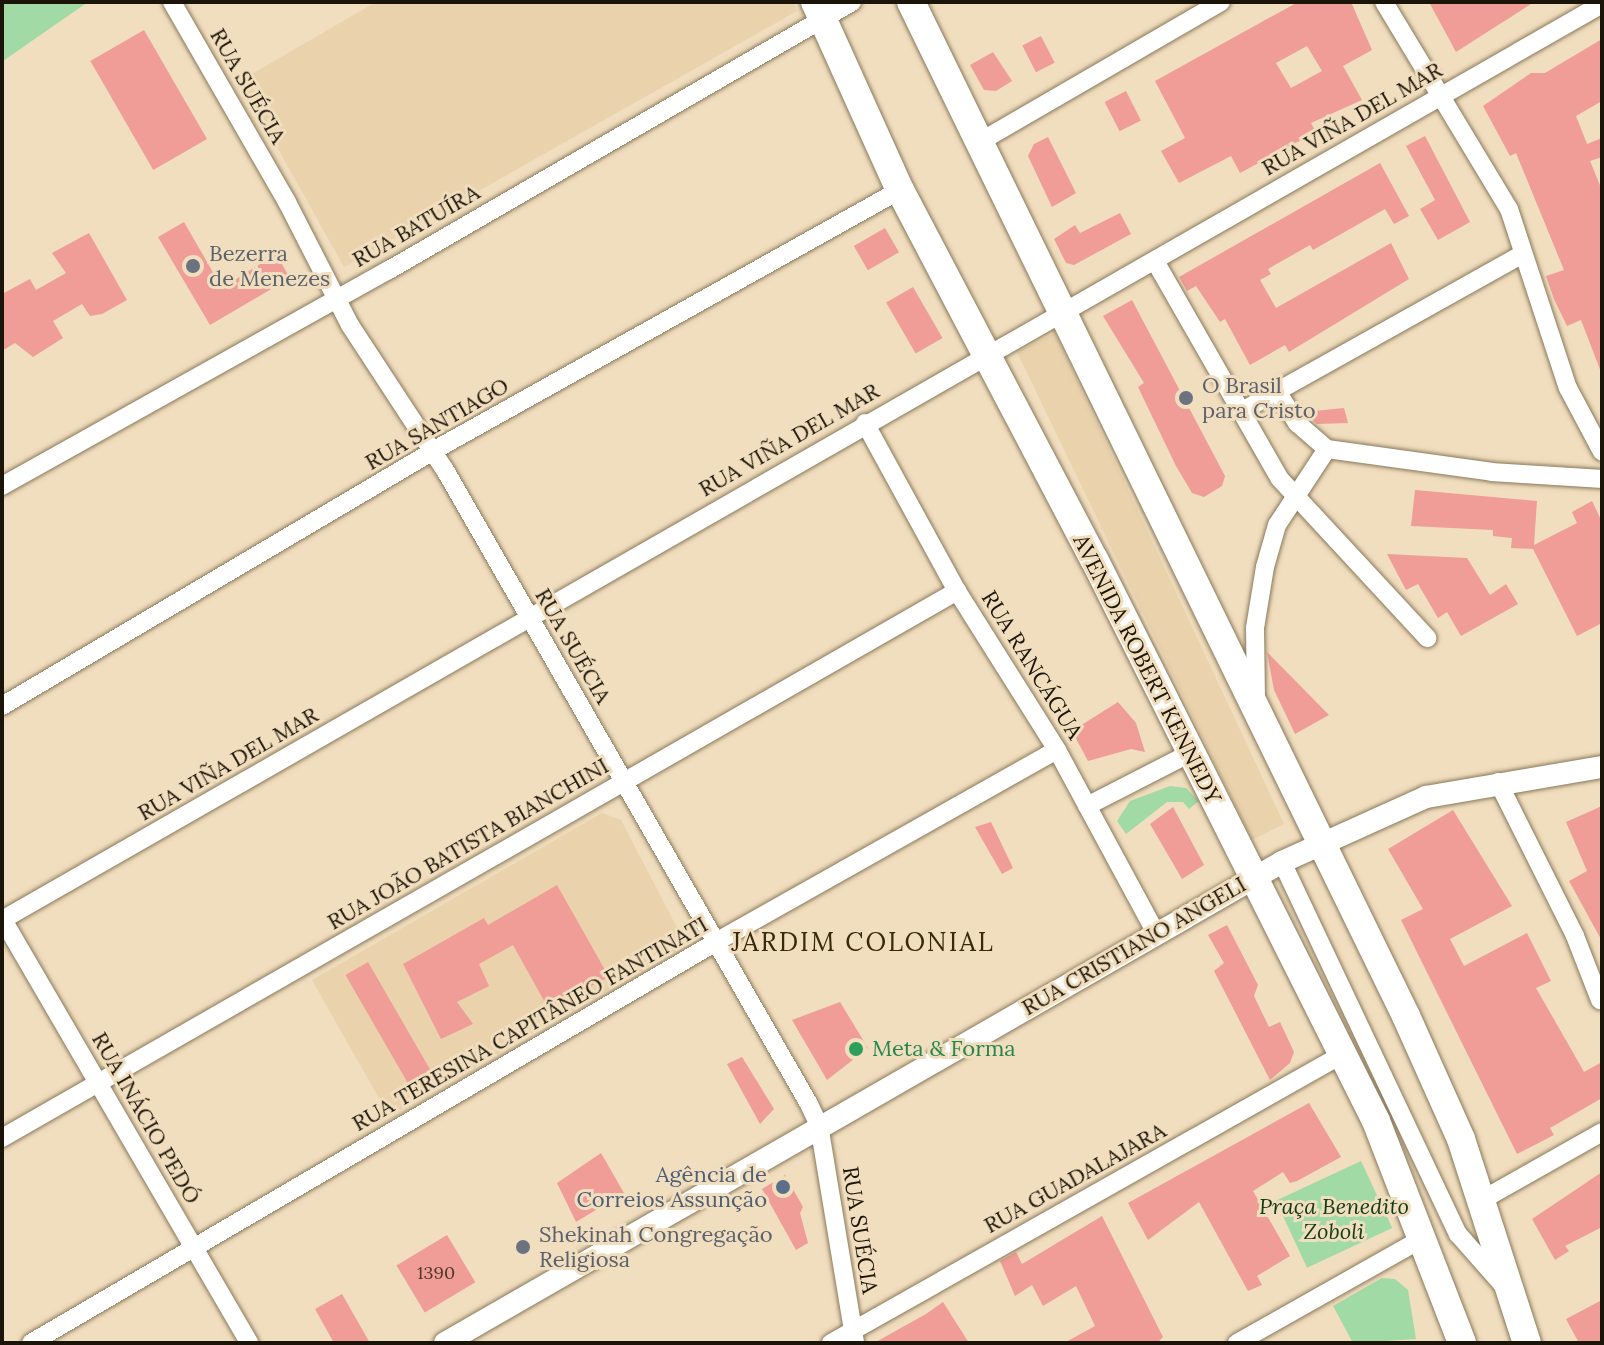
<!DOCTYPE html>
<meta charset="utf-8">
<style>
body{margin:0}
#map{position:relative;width:1604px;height:1345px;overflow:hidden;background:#f1debe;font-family:Lora,serif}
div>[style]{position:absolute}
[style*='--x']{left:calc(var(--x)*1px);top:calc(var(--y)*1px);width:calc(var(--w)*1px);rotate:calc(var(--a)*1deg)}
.built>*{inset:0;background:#e9d2ac}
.green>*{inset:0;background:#a1daa4;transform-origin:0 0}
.building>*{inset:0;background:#ef9d96;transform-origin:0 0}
.roads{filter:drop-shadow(0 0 2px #89785b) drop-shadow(0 0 2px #89785b)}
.minor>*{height:18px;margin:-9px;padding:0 9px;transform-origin:9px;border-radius:9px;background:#fff}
.tertiary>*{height:22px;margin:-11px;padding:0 11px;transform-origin:11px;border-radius:11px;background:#fff}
.primary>*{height:28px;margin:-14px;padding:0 14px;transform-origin:14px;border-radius:14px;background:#fff}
.dots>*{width:22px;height:22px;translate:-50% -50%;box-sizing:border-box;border:4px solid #f1debe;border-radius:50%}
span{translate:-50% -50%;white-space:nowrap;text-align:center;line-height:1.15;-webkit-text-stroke:6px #f1debe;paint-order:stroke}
.number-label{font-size:18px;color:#50372c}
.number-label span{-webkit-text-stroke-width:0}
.street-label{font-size:22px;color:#1b1509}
.worship-label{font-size:22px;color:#5b616d}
.left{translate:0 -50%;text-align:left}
.leisure-label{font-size:22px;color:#27864d}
.service-label{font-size:22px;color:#4e5e75}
.right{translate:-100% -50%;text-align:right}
.park-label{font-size:22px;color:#123c18;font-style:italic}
.quarter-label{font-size:26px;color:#37290c;letter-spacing:2px}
.frame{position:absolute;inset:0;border:4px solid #1b1509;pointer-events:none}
</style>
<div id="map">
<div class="built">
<div style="clip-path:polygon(376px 2px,793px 2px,797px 11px,344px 267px,240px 81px)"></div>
<div style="clip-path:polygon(1055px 333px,1284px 824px,1252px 840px,1017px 352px)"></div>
<div style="clip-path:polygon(602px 813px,621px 820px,684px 941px,675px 951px,389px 1116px,312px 980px)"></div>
</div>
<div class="green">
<div style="clip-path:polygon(2px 2px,84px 2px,85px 4px,3px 61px)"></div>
<div style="clip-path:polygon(1170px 786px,1186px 788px,1199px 801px,1189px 809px,1183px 802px,1167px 802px,1126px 834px,1117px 821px,1130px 801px)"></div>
<div style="left:1361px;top:1161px;width:74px;height:94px;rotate:65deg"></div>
<div style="clip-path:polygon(1382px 1278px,1395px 1279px,1408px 1290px,1416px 1339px,1353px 1343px,1333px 1306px)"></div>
</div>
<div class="building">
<div style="clip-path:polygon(evenodd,1298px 2px,1351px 2px,1372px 50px,1343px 66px,1362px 100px,1311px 123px,1316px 132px,1240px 173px,1231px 156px,1179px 183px,1161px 151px,1185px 138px,1155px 81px,1298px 2px,1307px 46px,1322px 71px,1291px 88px,1276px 63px,1307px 46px)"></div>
<div style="clip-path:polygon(1429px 2px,1534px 2px,1456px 52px)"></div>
<div style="left:144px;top:30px;width:126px;height:62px;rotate:60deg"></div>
<div style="left:1041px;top:36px;width:30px;height:21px;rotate:63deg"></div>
<div style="clip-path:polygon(1602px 39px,1602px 101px,1576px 116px,1587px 144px,1602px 138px,1602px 157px,1590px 161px,1602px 190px,1601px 372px,1581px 320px,1567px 326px,1554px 299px,1546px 276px,1564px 270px,1516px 153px,1510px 156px,1483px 106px,1531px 73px,1545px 73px)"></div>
<div style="clip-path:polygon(993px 52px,1012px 81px,996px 91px,984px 90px,970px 65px)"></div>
<div style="left:1126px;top:91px;width:33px;height:24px;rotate:63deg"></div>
<div style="clip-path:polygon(1425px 136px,1470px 222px,1438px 240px,1420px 209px,1435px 200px,1406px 146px)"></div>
<div style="clip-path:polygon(1048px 137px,1076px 193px,1052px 207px,1028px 156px,1034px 144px)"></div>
<div style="clip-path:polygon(1380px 163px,1409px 216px,1394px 224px,1385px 209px,1313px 250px,1310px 245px,1268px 269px,1271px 274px,1260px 280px,1276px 308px,1391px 243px,1409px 279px,1289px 352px,1285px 345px,1250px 365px,1225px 319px,1220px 322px,1196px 286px,1187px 291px,1179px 277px)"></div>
<div style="clip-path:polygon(1120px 213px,1131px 234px,1074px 265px,1066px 263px,1054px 239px,1075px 225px,1080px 233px)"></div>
<div style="clip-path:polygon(184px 222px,222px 288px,276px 254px,290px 278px,210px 325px,158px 237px)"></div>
<div style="left:885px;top:228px;width:28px;height:36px;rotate:60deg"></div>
<div style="clip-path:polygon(89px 233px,127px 300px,102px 314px,90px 316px,82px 304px,53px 321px,63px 338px,33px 357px,15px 343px,2px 351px,2px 294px,30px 279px,36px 290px,66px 273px,52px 253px)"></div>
<div style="left:913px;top:287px;width:59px;height:31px;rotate:60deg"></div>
<div style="clip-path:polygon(1132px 300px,1225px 476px,1222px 486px,1204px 497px,1192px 493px,1176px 466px,1138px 387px,1144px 383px,1103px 316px)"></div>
<div style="clip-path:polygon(1344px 408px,1348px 423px,1317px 424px,1304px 412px)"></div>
<div style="clip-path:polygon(1415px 490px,1537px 501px,1534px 545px,1577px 523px,1572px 512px,1592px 501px,1602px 522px,1602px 623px,1577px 636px,1533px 549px,1511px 548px,1512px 538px,1493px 536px,1493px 530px,1411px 526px)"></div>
<div style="clip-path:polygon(1387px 554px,1467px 558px,1490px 595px,1506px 584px,1518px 604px,1461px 636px,1447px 612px,1438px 618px,1418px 584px,1406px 590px)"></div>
<div style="clip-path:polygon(1267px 652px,1329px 715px,1295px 734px,1274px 690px)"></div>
<div style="clip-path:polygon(1118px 702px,1136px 723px,1145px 752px,1131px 749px,1088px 761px,1072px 731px)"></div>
<div style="clip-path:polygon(1602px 806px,1602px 941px,1569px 881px,1587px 871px,1566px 822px)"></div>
<div style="clip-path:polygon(1173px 807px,1204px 865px,1182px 879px,1150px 824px)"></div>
<div style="clip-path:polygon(1453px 810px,1512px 906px,1450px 939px,1464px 966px,1527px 933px,1551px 981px,1536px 988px,1575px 1056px,1584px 1072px,1602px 1062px,1602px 1098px,1550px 1128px,1554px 1135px,1517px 1154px,1401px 920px,1423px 909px,1388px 849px)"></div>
<div style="clip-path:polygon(991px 822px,1013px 868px,1002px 874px,975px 827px)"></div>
<div style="clip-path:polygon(557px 885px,609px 977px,548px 1008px,513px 945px,479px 964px,489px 986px,457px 1002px,473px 1024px,441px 1039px,403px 964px,484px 918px,488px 925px)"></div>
<div style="clip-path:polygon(1227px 925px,1258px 985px,1254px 996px,1269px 1027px,1280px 1022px,1294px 1052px,1290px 1063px,1270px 1080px,1214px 971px,1224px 963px,1208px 935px)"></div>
<div style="left:368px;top:962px;width:125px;height:26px;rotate:60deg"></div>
<div style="clip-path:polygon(840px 1002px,868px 1048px,827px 1080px,792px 1020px)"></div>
<div style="clip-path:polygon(742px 1057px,774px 1109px,760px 1124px,727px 1064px)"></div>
<div style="clip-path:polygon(1309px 1103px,1341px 1157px,1297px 1181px,1290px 1183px,1283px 1172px,1253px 1191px,1290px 1256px,1257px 1276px,1262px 1285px,1248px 1291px,1199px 1202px,1148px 1240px,1128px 1203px)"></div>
<div style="clip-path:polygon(601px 1153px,624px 1193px,576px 1222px,557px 1183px)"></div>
<div style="clip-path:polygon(1602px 1172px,1602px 1227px,1565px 1246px,1569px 1251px,1555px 1260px,1532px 1219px)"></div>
<div style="clip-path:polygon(785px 1175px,803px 1207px,800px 1213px,808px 1243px,796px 1250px,762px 1189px)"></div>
<div style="clip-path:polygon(1102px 1216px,1163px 1337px,1157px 1343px,1064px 1343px,1095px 1326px,1076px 1286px,1043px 1306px,1032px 1285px,1015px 1296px,1000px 1261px,1016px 1252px,1022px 1264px)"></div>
<div style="left:447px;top:1235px;width:55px;height:59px;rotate:59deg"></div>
<div style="clip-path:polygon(342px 1294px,370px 1343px,334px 1343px,315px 1309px)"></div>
<div style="clip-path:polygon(1602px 1300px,1602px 1343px,1579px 1343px,1566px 1319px)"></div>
<div style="clip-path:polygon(943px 1302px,969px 1343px,874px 1343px,926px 1314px)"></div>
</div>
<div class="roads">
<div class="minor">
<div style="--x:172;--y:2;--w:231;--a:60.1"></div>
<div style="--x:287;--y:202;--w:138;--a:62.9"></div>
<div style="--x:350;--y:325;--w:173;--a:56.8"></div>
<div style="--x:445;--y:470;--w:731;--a:60.14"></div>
<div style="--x:809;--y:1104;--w:23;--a:65"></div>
<div style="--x:819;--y:1125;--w:221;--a:80.6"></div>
<div style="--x:1384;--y:2;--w:242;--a:58.9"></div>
<div style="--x:1509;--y:209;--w:188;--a:71.8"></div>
<div style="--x:1568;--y:388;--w:72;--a:62"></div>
<div style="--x:983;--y:140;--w:275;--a:-30.1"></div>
<div style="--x:1155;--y:261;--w:251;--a:60.2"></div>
<div style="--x:1280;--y:479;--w:217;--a:47.2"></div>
<div style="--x:1277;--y:391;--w:38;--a:58"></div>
<div style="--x:1297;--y:423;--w:40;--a:41"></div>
<div style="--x:1242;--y:411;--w:322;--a:-29.2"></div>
<div style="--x:865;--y:423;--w:192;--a:61.3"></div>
<div style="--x:957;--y:591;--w:188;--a:57.8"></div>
<div style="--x:1057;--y:750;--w:208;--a:61.6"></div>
<div style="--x:1327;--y:449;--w:167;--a:7.9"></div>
<div style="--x:1492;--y:472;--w:110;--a:3.6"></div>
<div style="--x:2;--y:486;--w:443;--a:-29.2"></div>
<div style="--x:389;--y:270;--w:535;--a:-30.06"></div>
<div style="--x:1256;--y:700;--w:72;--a:-90.8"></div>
<div style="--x:1255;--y:628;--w:62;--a:-80.7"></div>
<div style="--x:1265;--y:567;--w:44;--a:-74.1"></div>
<div style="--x:1277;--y:525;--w:91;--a:-56.7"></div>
<div style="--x:2;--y:706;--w:499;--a:-30.6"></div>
<div style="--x:431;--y:452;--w:537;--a:-29.19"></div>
<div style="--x:1498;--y:782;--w:172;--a:63.4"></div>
<div style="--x:1575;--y:936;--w:69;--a:68.7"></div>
<div style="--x:1087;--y:806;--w:114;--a:-27.2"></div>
<div style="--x:1282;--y:862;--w:412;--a:64.7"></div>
<div style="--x:1458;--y:1234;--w:68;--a:48.6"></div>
<div style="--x:2;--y:918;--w:492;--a:59.8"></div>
<div style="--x:2;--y:920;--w:1844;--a:-29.79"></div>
<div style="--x:2;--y:1138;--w:1101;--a:-29.8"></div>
<div style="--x:1482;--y:1200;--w:138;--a:-29.5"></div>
<div style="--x:31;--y:1343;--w:794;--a:-30.34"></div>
<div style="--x:716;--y:942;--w:391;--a:-29.4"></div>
<div style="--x:831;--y:1343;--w:588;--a:-29.44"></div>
<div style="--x:1237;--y:1343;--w:216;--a:-29.4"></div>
</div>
<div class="tertiary">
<div style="--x:445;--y:1343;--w:965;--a:-29.88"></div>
<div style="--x:1282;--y:862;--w:158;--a:-24.3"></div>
<div style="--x:1426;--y:797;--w:179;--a:-9.7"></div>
</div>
<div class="primary">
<div style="--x:815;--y:2;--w:206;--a:65.7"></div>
<div style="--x:900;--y:190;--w:417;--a:62.3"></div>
<div style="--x:1094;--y:559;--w:629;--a:63.35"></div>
<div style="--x:1376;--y:1121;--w:238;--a:68.8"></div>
<div style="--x:911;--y:2;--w:1128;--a:63.98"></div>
<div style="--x:1406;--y:1016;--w:135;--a:65.9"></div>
<div style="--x:1461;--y:1139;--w:214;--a:72.1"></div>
</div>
</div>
<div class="dots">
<div style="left:193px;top:266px;background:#6b7280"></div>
<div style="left:1186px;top:398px;background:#6b7280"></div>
<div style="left:856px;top:1049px;background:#2e9e5b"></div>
<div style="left:783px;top:1187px;background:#5c6f8a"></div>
<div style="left:523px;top:1247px;background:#6b7280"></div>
</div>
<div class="number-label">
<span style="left:436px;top:1273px">1390</span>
</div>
<div class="street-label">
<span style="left:248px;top:86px;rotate:60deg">RUA SUÉCIA</span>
<span style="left:1352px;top:119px;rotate:-30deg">RUA VIÑA DEL MAR</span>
<span style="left:416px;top:226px;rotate:-30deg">RUA BATUÍRA</span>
<span style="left:437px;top:424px;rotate:-30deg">RUA SANTIAGO</span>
<span style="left:789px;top:440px;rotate:-30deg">RUA VIÑA DEL MAR</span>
<span style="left:573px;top:646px;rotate:60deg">RUA SUÉCIA</span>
<span style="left:1032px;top:665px;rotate:58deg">RUA RANCÁGUA</span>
<span style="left:1147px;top:669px;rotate:63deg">AVENIDA ROBERT KENNEDY</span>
<span style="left:228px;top:764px;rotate:-30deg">RUA VIÑA DEL MAR</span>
<span style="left:468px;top:844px;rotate:-30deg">RUA JOÃO BATISTA BIANCHINI</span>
<span style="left:1134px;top:946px;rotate:-30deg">RUA CRISTIANO ANGELI</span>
<span style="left:530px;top:1024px;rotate:-30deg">RUA TERESINA CAPITÂNEO FANTINATI</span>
<span style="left:146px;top:1118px;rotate:60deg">RUA INÁCIO PEDÓ</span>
<span style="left:1075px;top:1178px;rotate:-29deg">RUA GUADALAJARA</span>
<span style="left:860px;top:1230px;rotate:81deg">RUA SUÉCIA</span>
</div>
<div class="worship-label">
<span class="left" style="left:209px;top:266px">Bezerra<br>de Menezes</span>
<span class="left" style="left:1202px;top:398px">O Brasil<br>para Cristo</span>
<span class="left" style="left:539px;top:1247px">Shekinah Congregação<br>Religiosa</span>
</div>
<div class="leisure-label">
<span class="left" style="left:872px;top:1049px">Meta &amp; Forma</span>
</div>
<div class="service-label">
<span class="right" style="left:767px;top:1187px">Agência de<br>Correios Assunção</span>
</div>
<div class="park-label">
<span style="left:1334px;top:1219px">Praça Benedito<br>Zoboli</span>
</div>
<div class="quarter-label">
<span style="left:863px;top:942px">JARDIM COLONIAL</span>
</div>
<div class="frame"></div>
</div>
